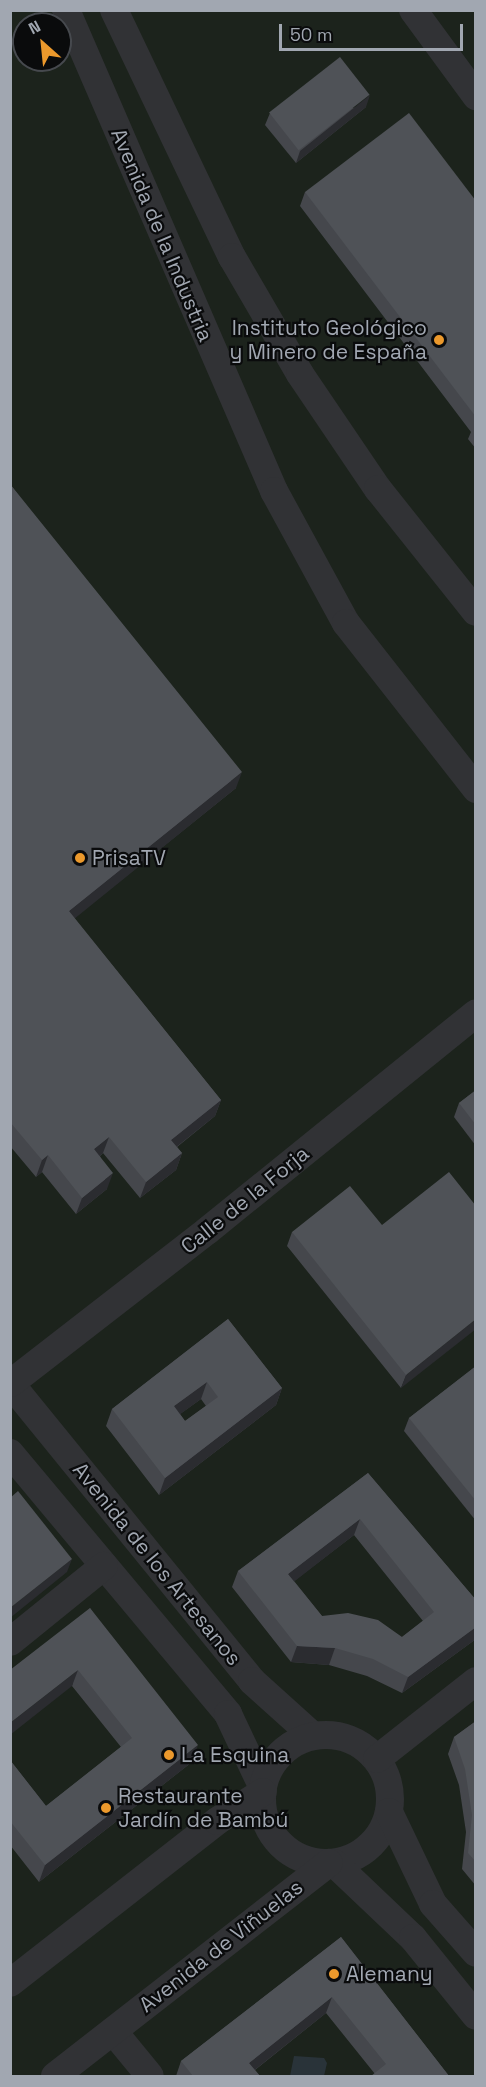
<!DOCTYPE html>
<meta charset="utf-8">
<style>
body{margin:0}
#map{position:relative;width:486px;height:2087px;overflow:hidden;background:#0f0f11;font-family:"Space Grotesk",sans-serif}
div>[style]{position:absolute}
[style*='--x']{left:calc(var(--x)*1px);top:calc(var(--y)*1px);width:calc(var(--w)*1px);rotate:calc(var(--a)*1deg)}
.green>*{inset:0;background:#1c231c}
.water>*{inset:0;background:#293339}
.minor>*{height:28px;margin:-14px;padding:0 14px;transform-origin:14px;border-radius:14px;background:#313235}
.minor>.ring{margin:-14px;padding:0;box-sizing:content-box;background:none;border:28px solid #313235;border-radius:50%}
.wall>*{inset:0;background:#45474c}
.shaded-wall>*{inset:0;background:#2b2c30}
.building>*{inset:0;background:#4f5257;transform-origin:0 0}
.dots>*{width:16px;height:16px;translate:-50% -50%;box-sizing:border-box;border:3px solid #0a0b0c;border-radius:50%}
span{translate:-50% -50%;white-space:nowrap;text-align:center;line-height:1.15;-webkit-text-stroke:4.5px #0a0b0c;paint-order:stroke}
.street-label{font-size:21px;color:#a1a7b1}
.poi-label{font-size:21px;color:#a1a7b1}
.right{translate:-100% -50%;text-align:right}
.left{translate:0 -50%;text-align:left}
.frame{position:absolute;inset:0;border:12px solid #a1a7b1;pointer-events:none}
.north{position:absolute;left:12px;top:12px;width:60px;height:60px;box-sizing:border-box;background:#0a0b0c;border:2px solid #46494e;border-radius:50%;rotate:333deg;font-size:16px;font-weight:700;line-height:24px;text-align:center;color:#a1a7b1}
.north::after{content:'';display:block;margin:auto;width:21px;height:27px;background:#ec992c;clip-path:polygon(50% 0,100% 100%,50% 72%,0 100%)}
.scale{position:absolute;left:279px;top:24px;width:184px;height:27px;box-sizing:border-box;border:3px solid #a1a7b1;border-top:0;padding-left:8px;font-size:18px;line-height:21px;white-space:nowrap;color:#a1a7b1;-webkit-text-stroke:4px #0a0b0c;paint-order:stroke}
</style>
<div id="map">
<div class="green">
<div style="clip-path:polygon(evenodd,11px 11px,475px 11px,475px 2076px,11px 2076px,11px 11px,24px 24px,60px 24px,60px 60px,24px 60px,24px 24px)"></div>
</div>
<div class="water">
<div style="clip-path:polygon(294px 2056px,324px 2058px,327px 2063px,324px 2076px,290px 2076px)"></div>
</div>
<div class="minor">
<div style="--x:66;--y:10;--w:524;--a:66.61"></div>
<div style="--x:274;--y:491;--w:150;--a:61.4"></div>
<div style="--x:346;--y:623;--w:211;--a:51.9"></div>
<div style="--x:114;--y:10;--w:274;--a:64.5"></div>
<div style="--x:232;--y:257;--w:135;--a:59.8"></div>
<div style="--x:300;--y:374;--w:139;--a:55.9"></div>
<div style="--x:378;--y:489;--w:157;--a:51.5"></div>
<div style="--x:413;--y:10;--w:107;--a:53.8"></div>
<div style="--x:10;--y:1383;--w:384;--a:50.9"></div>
<div style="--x:252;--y:1681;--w:82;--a:42"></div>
<div style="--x:11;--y:1383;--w:248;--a:-37.8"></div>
<div style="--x:207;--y:1231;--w:346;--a:-39"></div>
<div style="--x:10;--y:1453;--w:340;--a:50.1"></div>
<div style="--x:228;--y:1714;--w:82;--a:64.7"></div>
<div style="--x:10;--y:1642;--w:121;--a:-39"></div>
<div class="ring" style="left:262px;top:1735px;width:100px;height:100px"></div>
<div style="--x:377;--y:1759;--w:126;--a:-38.2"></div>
<div style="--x:389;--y:1812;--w:102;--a:64.4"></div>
<div style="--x:433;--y:1904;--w:65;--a:48.7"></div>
<div style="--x:334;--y:1863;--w:109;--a:43.5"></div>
<div style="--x:413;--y:1938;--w:100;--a:51.1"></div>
<div style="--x:10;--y:1983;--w:263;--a:-38"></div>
<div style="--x:217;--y:1821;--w:54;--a:-32.2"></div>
<div style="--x:113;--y:2031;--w:58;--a:50.6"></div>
<div style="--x:55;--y:2076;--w:347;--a:-37.9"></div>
</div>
<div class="wall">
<div style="clip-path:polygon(366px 107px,296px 163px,265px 125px,270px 113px)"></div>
<div style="clip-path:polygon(305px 192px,476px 201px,476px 449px,468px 439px,471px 432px,300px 206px)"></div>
<div style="clip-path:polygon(10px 484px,236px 788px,74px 918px,221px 1100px,215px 1116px,177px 1147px,182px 1153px,176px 1170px,140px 1198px,103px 1153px,100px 1156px,107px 1189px,76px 1214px,42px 1172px,36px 1177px,10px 1146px)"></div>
<div style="clip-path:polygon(476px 1090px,476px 1146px,454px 1117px,459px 1103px)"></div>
<div style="clip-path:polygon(476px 1206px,401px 1388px,287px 1246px,292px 1232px,382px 1225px)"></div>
<div style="clip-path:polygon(evenodd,228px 1319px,282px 1388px,276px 1405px,159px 1495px,106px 1426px,112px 1409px,228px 1319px,201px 1399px,206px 1406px,185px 1421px,180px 1414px,201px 1399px)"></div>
<div style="clip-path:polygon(476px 1366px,476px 1521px,404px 1431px,409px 1418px)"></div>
<div style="clip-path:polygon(evenodd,368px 1473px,476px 1600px,476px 1639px,402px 1693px,367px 1676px,329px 1665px,291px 1662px,232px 1587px,238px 1571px,368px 1473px,354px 1535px,423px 1621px,402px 1637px,322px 1616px,294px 1581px,354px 1535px)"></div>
<div style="clip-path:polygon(90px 1608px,192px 1762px,39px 1882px,10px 1845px,10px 1760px,46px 1806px,121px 1747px,72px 1686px)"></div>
<div style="clip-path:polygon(476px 1721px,476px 1886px,462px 1869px,466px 1832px,459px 1785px,448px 1754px,454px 1737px)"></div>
<div style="clip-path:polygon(341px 1937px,449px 2076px,375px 2074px,326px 2013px,255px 2070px,260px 2076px,176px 2076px,181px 2061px)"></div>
</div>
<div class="shaded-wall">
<div style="clip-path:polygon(370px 95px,366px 107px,296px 163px,300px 151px)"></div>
<div style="clip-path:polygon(242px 772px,236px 788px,63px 928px,69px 911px)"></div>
<div style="clip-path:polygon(221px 1100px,215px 1116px,165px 1156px,171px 1140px)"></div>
<div style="clip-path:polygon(109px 1137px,103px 1153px,88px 1166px,94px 1149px)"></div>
<div style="clip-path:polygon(182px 1153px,176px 1170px,140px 1198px,146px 1182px)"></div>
<div style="clip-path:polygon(48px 1155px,42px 1172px,36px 1177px,42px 1160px)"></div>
<div style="clip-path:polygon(113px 1173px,107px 1189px,76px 1214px,82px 1198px)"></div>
<div style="clip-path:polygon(476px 1319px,476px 1329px,401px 1388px,406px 1375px)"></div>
<div style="clip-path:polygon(207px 1382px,201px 1399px,168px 1423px,174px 1406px)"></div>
<div style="clip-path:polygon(282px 1388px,276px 1405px,159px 1495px,165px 1478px)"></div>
<div style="clip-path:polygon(360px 1519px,354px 1535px,282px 1591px,288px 1574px)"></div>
<div style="clip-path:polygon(72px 1559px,67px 1572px,10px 1618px,10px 1608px)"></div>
<div style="clip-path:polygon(476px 1627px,476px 1639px,402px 1693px,408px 1677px)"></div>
<div style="clip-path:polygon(297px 1646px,335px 1648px,329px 1665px,291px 1662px)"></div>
<div style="clip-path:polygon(78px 1670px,72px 1686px,10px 1735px,10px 1723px)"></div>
<div style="clip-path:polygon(198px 1745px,192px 1762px,39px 1882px,45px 1865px)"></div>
<div style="clip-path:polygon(332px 1997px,326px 2013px,247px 2076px,249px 2063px)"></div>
</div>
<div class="building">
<div style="left:340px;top:57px;width:48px;height:90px;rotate:52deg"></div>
<div style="clip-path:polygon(409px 113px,476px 201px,476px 417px,305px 192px)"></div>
<div style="clip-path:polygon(10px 484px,242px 772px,69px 911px,221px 1100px,171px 1140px,182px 1153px,146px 1182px,109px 1137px,94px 1149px,113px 1173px,82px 1198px,48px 1155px,42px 1160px,10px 1122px)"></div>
<div style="clip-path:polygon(476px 1090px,476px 1125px,459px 1103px)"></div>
<div style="clip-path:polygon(449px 1172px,476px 1206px,476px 1319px,406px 1375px,292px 1232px,350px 1186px,382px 1225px)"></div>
<div style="clip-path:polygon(evenodd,228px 1319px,282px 1388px,165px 1478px,112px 1409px,228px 1319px,207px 1382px,218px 1397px,185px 1421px,174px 1406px,207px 1382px)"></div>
<div style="clip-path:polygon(476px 1366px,476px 1501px,409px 1418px)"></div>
<div style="clip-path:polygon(evenodd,368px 1473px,476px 1600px,476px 1627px,408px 1677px,373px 1659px,335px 1648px,297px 1646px,238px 1571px,368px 1473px,360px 1519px,434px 1612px,402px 1637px,378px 1620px,348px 1613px,322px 1616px,288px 1574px,360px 1519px)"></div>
<div style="clip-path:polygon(18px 1491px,72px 1559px,10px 1608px,10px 1498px)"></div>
<div style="clip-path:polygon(90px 1608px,198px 1745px,45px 1865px,10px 1821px,10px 1760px,46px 1806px,132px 1738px,78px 1670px,10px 1723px,10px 1670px)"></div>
<div style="clip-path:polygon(476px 1721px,476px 1862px,468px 1853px,472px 1815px,465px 1769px,454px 1737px)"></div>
<div style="clip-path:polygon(341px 1937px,449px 2076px,371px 2076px,386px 2064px,332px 1997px,249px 2063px,260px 2076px,193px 2076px,181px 2061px)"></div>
</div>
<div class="dots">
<div style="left:439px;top:340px;background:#ec992c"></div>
<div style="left:80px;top:858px;background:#ec992c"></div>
<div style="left:169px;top:1755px;background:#ec992c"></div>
<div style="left:106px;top:1808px;background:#ec992c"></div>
<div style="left:334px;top:1974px;background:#ec992c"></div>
</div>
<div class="street-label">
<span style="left:162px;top:235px;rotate:67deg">Avenida de la Industria</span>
<span style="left:245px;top:1200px;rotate:-39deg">Calle de la Forja</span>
<span style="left:157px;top:1564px;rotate:51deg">Avenida de los Artesanos</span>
<span style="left:221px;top:1946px;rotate:-38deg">Avenida de Viñuelas</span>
</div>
<div class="poi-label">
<span class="right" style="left:427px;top:340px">Instituto Geológico<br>y Minero de España</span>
<span class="left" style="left:92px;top:858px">PrisaTV</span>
<span class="left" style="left:181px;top:1755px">La Esquina</span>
<span class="left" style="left:118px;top:1808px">Restaurante<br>Jardín de Bambú</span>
<span class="left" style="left:346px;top:1974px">Alemany</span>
</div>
<div class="frame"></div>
<div class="north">N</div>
<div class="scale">50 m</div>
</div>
